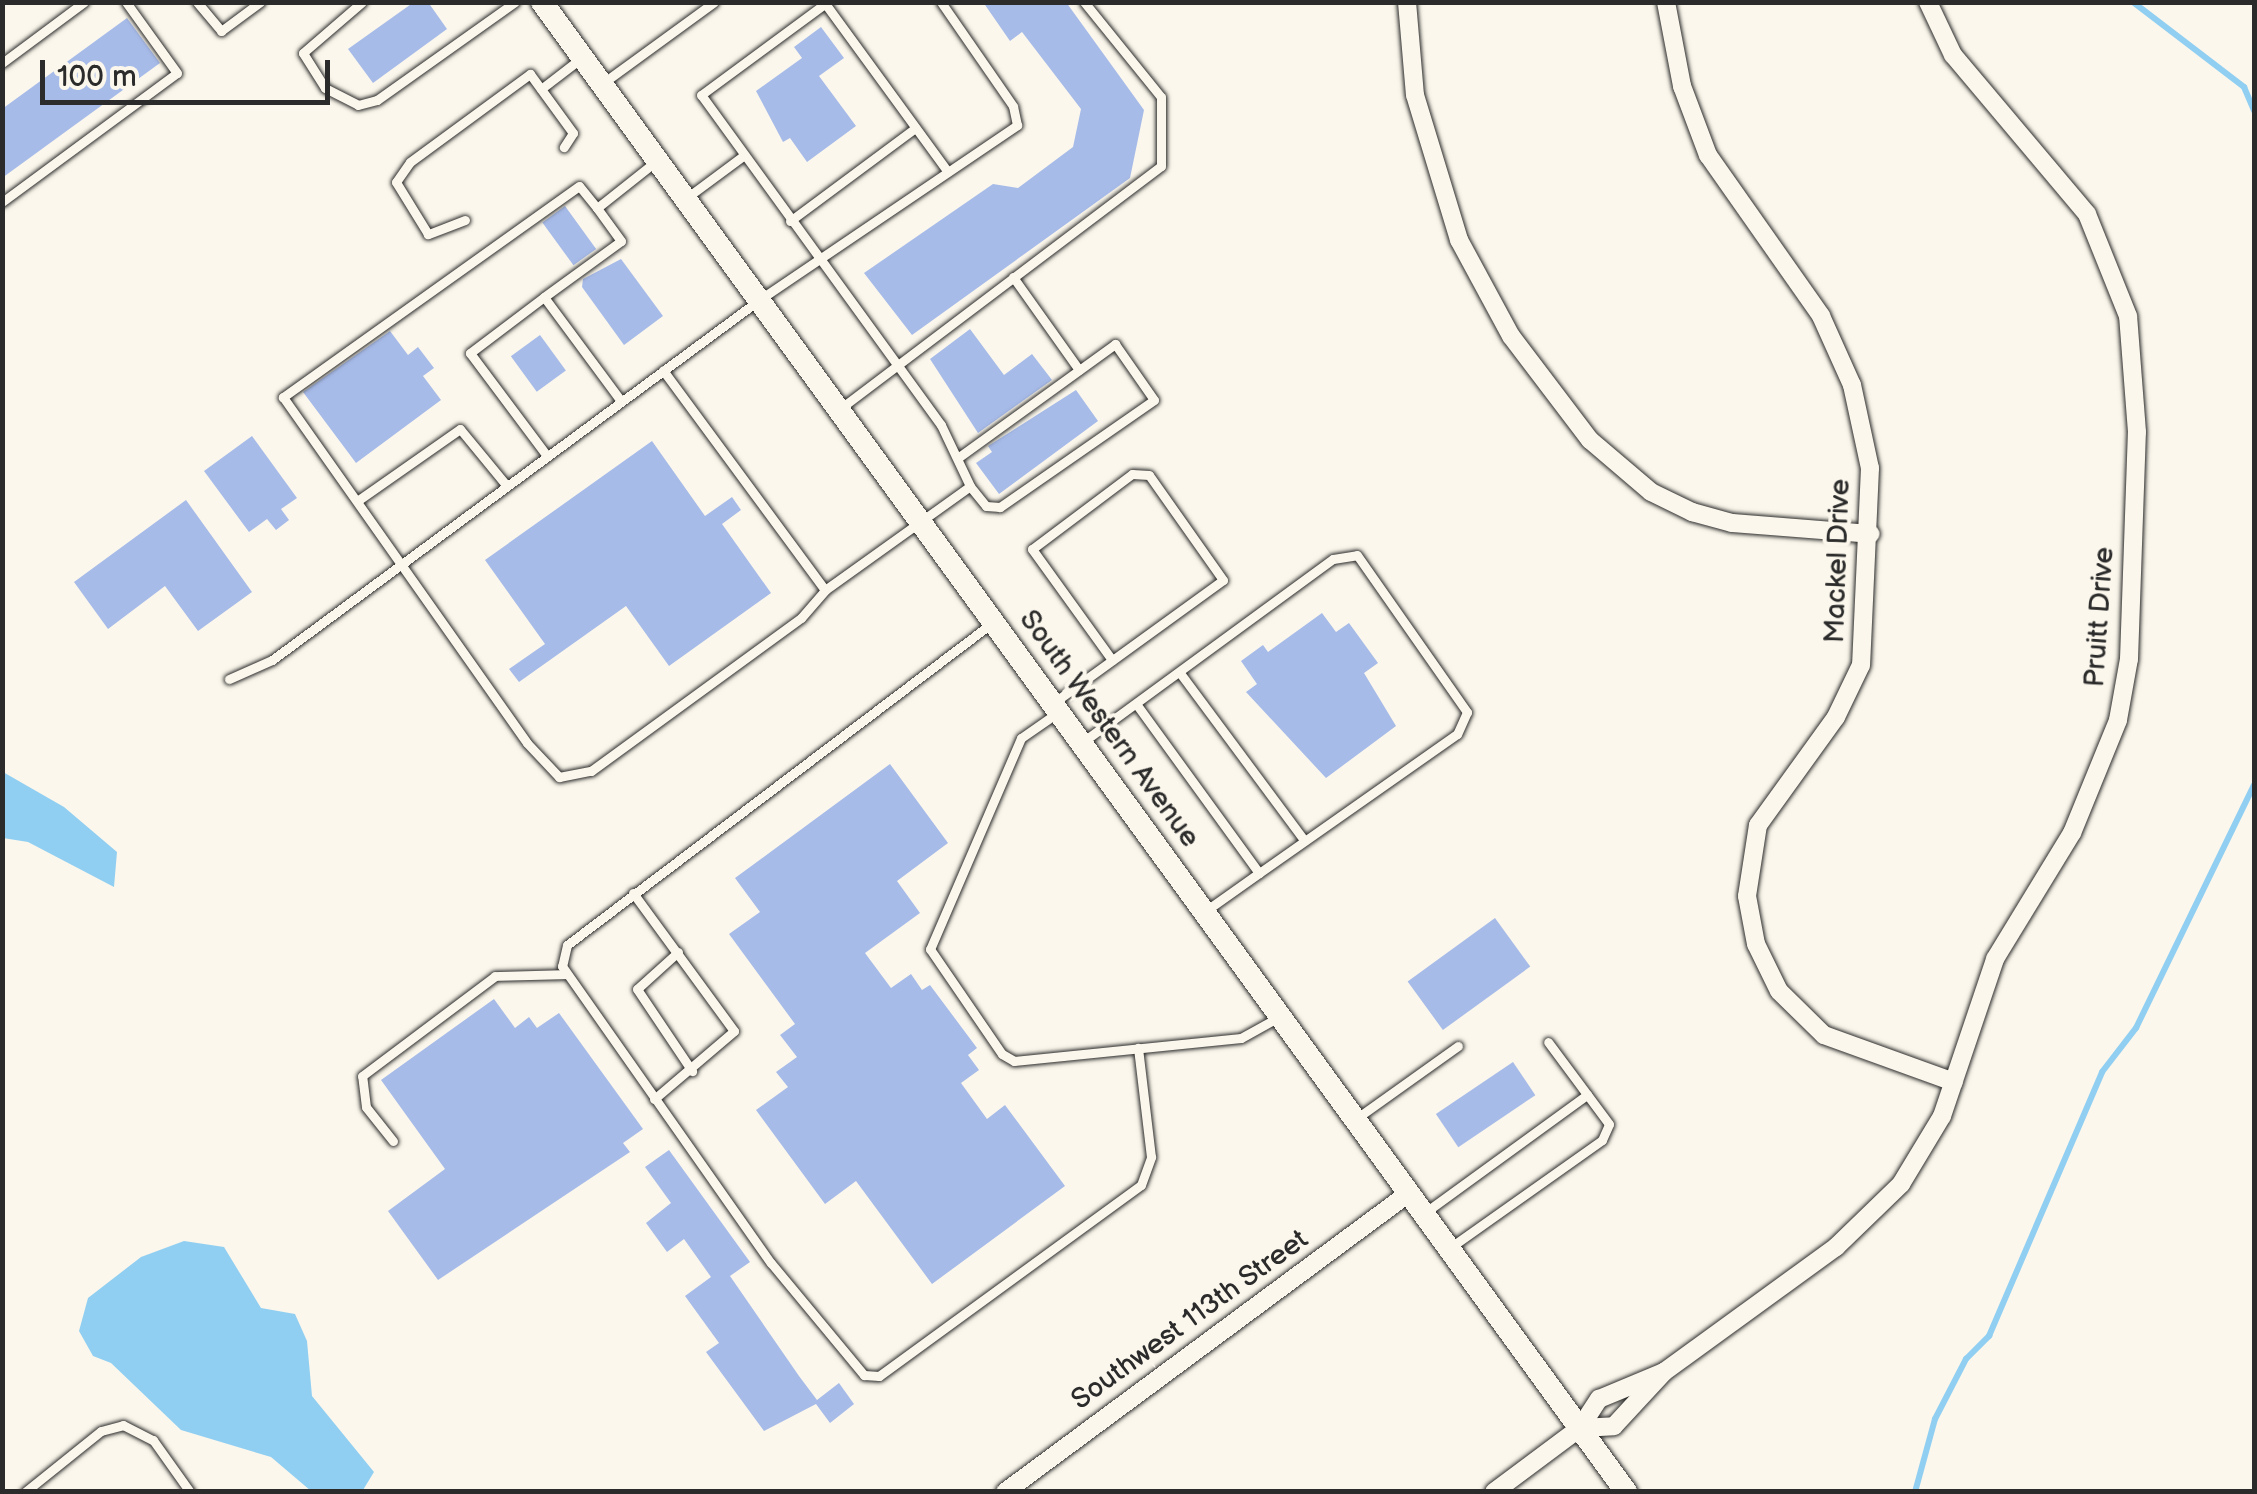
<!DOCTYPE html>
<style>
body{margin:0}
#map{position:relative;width:2257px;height:1494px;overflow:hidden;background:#fbf7ec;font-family:"Balsamiq Sans",sans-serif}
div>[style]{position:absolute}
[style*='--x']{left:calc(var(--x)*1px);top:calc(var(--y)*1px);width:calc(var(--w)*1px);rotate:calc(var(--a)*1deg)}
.water>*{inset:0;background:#91cff2}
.stream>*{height:6px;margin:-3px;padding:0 3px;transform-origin:3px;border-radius:3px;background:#91cff2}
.building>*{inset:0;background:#a7bbe9;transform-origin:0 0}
.roads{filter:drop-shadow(0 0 2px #2b2b2b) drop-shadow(0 0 2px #2b2b2b)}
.service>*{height:9px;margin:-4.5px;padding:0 4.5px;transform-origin:4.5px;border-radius:4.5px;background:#fbf7ec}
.minor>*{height:18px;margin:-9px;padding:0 9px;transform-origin:9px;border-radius:9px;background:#fbf7ec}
.secondary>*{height:22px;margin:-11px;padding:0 11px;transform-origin:11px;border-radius:11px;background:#fbf7ec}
span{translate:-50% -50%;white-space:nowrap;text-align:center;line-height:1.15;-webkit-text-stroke:8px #fbf7ec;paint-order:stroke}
.street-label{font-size:28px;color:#2b2b2b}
.frame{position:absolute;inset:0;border:5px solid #2b2b2b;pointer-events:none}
.scale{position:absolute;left:40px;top:60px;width:290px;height:45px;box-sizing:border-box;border:5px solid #2b2b2b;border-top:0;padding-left:12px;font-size:30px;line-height:35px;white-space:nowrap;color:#2b2b2b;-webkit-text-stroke:8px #fbf7ec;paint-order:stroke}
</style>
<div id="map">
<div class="water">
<div style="clip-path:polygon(3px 772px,64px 807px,117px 852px,114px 887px,28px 842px,3px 838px)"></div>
<div style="clip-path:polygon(184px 1241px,224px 1247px,261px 1308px,295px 1314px,307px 1341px,312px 1396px,374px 1472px,363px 1490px,311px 1491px,271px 1457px,181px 1430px,111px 1363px,93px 1356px,79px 1331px,88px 1298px,141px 1257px)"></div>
</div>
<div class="stream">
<div style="--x:2133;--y:2;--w:140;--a:37.4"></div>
<div style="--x:2244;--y:87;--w:26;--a:67"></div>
<div style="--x:1915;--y:1492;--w:76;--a:-74.7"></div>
<div style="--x:1935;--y:1419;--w:68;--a:-62.7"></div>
<div style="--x:1966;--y:1359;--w:33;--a:-45"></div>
<div style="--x:1989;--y:1336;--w:287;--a:-66.8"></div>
<div style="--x:2102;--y:1072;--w:56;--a:-52.3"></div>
<div style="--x:2136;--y:1028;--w:270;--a:-64.1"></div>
</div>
<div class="building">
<div style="clip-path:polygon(414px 2px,428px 2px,447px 29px,373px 83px,348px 49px)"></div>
<div style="clip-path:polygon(983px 2px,1066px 2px,1144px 110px,1130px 178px,912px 335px,864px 273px,993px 184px,1018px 188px,1073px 147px,1081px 109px,1022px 32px,1010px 41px)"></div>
<div style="clip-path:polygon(127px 18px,160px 63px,2px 178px,2px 109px)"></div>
<div style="clip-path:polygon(821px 27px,844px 58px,819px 76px,856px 126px,807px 162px,790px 138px,783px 142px,756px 91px,802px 58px,794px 47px)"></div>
<div style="left:565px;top:206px;width:53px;height:28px;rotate:54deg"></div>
<div style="clip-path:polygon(621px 259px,663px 316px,624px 345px,582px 287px,583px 279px)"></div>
<div style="clip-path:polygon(970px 329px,1004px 375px,1032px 354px,1052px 380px,978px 433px,930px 359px)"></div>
<div style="clip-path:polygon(390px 331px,408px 355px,418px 347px,434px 368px,423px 376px,441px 400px,356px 463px,303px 392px)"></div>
<div style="left:540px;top:335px;width:44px;height:36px;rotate:54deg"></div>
<div style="clip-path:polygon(1076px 390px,1098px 421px,999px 494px,976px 463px,992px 452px,988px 446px)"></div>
<div style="clip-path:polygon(252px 436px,297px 498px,281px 509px,289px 520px,276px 530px,267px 519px,249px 532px,204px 471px)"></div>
<div style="clip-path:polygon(652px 441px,705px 516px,732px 497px,741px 510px,722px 524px,771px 593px,669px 666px,626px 606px,519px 682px,509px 669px,545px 644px,485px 560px)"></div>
<div style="clip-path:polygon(186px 500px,252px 592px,198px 631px,165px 586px,108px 629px,74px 582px)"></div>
<div style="clip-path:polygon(1322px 613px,1336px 632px,1349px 623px,1378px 663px,1364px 673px,1396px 726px,1326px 778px,1246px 692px,1257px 684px,1241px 661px,1263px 645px,1268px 652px)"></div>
<div style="clip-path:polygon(890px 764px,948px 843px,897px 881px,920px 913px,865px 953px,891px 988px,911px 974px,922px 990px,930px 985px,977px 1048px,968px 1055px,979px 1070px,961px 1083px,987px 1119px,1005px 1105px,1065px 1186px,932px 1284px,856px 1181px,825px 1204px,756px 1110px,788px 1087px,776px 1072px,797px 1057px,780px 1035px,795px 1024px,729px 934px,760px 912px,735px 878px)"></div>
<div style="left:1495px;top:918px;width:60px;height:108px;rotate:54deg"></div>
<div style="clip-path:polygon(494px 999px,515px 1028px,529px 1017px,537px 1028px,559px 1013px,643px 1129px,623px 1143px,630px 1152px,438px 1280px,388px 1211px,445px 1169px,381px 1080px)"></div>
<div style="left:1513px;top:1062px;width:40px;height:93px;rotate:56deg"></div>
<div style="clip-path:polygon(669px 1150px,750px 1262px,730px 1276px,799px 1376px,817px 1400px,839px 1383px,854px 1404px,830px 1423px,816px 1404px,764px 1431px,706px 1352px,719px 1343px,685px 1296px,711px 1277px,684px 1239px,667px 1252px,646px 1223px,671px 1203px,645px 1167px)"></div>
</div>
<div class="roads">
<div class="service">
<div style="--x:197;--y:2;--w:38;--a:50"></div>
<div style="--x:221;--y:31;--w:49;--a:-36.6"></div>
<div style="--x:362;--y:2;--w:78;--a:139.2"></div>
<div style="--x:303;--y:53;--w:41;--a:57.8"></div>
<div style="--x:325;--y:88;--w:37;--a:27"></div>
<div style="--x:358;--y:105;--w:20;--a:-15"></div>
<div style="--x:377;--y:100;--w:169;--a:-35.4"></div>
<div style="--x:824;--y:2;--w:210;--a:53.9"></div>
<div style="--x:2;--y:63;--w:102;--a:-36.6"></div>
<div style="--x:603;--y:83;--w:137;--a:-36.1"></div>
<div style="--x:541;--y:89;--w:49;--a:-37.6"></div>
<div style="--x:685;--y:199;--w:72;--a:-36.6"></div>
<div style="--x:2;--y:202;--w:217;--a:-36.4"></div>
<div style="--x:177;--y:73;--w:87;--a:-125.7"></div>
<div style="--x:597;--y:208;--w:28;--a:-129"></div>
<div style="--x:579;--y:186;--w:364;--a:144.5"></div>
<div style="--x:283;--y:397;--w:423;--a:54.8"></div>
<div style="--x:527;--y:743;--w:47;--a:46.7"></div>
<div style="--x:559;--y:777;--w:33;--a:-11"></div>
<div style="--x:591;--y:771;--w:260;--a:-36.1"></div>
<div style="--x:801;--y:618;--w:37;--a:-49"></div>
<div style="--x:825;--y:590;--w:273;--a:-126.4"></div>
<div style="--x:465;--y:220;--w:40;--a:159"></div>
<div style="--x:428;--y:234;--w:61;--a:-121.6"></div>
<div style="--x:396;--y:182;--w:24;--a:-55"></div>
<div style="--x:410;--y:162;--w:149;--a:-36.3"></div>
<div style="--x:530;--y:74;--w:73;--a:53.9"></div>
<div style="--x:573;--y:133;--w:17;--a:123"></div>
<div style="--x:790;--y:221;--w:156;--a:-36.6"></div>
<div style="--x:1013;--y:277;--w:114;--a:54.6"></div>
<div style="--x:544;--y:297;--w:93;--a:142.9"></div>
<div style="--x:470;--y:353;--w:129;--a:53.2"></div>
<div style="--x:621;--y:401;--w:129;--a:-126.5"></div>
<div style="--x:544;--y:297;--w:95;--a:-36"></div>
<div style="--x:621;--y:241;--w:41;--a:-126"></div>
<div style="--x:597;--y:208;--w:74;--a:-38.4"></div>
<div style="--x:841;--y:408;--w:401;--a:-37.1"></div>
<div style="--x:1161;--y:166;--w:69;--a:-90"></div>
<div style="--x:1161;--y:97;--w:122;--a:-129"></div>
<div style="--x:959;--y:457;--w:193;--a:-35.9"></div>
<div style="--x:1115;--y:344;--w:68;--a:55.1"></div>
<div style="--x:1154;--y:400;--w:188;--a:145.2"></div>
<div style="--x:1000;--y:507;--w:14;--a:-176"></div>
<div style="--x:986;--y:506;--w:26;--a:-129"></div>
<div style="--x:360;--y:499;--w:122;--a:-35"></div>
<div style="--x:460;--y:429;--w:74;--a:50.5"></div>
<div style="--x:825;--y:590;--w:178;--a:-35.6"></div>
<div style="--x:970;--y:486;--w:68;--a:-115.4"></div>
<div style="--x:941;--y:425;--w:408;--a:-126"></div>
<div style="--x:701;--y:95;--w:157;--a:-36.4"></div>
<div style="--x:992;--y:623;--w:533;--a:142.85"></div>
<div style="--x:567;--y:945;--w:22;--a:103"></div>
<div style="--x:562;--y:966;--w:363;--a:54.9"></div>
<div style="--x:771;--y:1263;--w:146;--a:50.3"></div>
<div style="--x:864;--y:1375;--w:15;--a:4"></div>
<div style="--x:879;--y:1376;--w:324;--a:-36.1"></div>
<div style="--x:1141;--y:1185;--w:30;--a:-70"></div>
<div style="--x:1151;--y:1157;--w:110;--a:-96.8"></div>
<div style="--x:1180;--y:673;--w:208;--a:53.4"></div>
<div style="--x:229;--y:679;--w:47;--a:-23.8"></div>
<div style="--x:272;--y:660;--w:606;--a:-36.47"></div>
<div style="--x:759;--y:300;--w:312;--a:-34.1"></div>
<div style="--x:1017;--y:125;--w:19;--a:-102"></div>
<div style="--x:1013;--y:106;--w:126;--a:-124.7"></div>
<div style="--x:1056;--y:701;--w:206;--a:-35.9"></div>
<div style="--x:1223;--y:580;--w:128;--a:-125.2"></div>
<div style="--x:1149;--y:475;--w:17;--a:-177"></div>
<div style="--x:1132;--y:474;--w:125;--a:143.1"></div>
<div style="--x:1032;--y:549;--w:137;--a:54.2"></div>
<div style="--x:1057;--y:713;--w:44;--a:145.2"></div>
<div style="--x:1021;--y:738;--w:230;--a:113.3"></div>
<div style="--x:930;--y:949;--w:127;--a:55.6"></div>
<div style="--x:1002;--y:1054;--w:14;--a:30"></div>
<div style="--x:1014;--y:1061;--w:228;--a:-5.8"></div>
<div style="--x:1241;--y:1038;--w:41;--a:-29.1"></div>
<div style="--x:1084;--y:741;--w:308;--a:-36.2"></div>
<div style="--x:1333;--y:559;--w:24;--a:-9"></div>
<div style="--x:1357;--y:555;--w:192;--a:55"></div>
<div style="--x:1467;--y:712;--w:24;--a:114"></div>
<div style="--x:1457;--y:734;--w:242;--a:144.9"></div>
<div style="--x:1259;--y:873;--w:209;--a:-126"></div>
<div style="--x:633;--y:893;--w:171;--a:53.8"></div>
<div style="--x:734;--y:1031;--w:105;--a:139.6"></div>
<div style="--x:1204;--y:912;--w:67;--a:-35.3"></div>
<div style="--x:678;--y:952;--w:55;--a:137.9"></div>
<div style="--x:637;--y:989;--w:99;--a:56.1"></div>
<div style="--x:1357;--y:1118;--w:124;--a:-35.5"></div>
<div style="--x:393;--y:1141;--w:43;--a:-128.5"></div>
<div style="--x:366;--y:1107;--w:31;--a:-97"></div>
<div style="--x:362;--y:1076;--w:166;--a:-36.9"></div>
<div style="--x:495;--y:976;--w:70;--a:-1.6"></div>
<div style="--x:1423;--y:1214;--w:203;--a:-36"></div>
<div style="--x:1451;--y:1247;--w:185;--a:-35.3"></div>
<div style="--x:1602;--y:1140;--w:17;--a:-66"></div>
<div style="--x:1609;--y:1124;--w:102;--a:-126.6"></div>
<div style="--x:25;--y:1492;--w:97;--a:-38.8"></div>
<div style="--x:101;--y:1431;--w:23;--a:-15"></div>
<div style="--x:123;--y:1425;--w:34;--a:27"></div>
<div style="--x:153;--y:1440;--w:64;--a:54.6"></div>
</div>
<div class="minor">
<div style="--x:1407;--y:2;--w:93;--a:85.1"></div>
<div style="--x:1415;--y:95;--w:152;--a:73.1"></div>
<div style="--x:1459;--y:240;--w:109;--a:61.6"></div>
<div style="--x:1511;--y:336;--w:131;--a:52.8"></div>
<div style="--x:1590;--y:440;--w:80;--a:40.4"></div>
<div style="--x:1651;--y:492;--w:46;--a:26"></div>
<div style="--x:1692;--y:512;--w:41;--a:15.4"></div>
<div style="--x:1732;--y:523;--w:139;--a:4.5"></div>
<div style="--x:1666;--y:2;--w:86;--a:79.2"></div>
<div style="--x:1682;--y:86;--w:74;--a:69.4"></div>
<div style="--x:1708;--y:155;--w:197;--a:54.9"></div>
<div style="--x:1821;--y:316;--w:76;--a:65.8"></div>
<div style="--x:1852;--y:385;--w:85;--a:77.8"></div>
<div style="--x:1870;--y:468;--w:197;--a:92.6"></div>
<div style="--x:1861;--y:665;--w:58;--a:115.7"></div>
<div style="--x:1836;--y:717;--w:133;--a:125.8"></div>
<div style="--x:1758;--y:825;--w:72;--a:98.8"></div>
<div style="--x:1747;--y:896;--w:49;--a:79.4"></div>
<div style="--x:1756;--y:944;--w:52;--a:63.9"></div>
<div style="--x:1779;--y:991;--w:63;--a:44.4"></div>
<div style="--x:1824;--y:1035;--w:138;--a:19.9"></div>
<div style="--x:1580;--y:1428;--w:34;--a:-3"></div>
<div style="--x:1614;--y:1426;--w:74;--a:-47.2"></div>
<div style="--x:1664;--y:1372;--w:213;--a:-36"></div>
<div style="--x:1836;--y:1247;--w:91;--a:-44.1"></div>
<div style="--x:1901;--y:1184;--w:79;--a:-58.9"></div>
<div style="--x:1942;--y:1116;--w:166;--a:-71.3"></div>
<div style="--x:1995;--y:959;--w:148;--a:-58.6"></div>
<div style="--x:2072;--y:833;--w:122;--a:-67.8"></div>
<div style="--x:2118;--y:720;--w:62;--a:-79.8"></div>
<div style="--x:2129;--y:659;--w:227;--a:-88"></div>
<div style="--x:2137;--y:432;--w:116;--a:-94.4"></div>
<div style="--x:2128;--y:316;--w:110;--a:-111.9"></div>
<div style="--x:2087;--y:214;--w:208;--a:-130.1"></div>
<div style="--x:1953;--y:55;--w:59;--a:-115.3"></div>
<div style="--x:1005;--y:1492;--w:503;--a:-36.51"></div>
<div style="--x:1494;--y:1492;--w:107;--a:-36.7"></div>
<div style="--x:1580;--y:1428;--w:35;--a:-57"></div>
<div style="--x:1599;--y:1399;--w:70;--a:-22.6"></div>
</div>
<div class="secondary">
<div style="--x:542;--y:2;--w:1843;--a:53.96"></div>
</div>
</div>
<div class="street-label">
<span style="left:1838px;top:561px;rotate:-88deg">Mackel Drive</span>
<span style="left:2100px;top:617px;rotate:-86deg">Pruitt Drive</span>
<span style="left:1109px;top:729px;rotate:54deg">South Western Avenue</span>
<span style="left:1190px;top:1320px;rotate:-36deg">Southwest 113th Street</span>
</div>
<div class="frame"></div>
<div class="scale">100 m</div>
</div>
